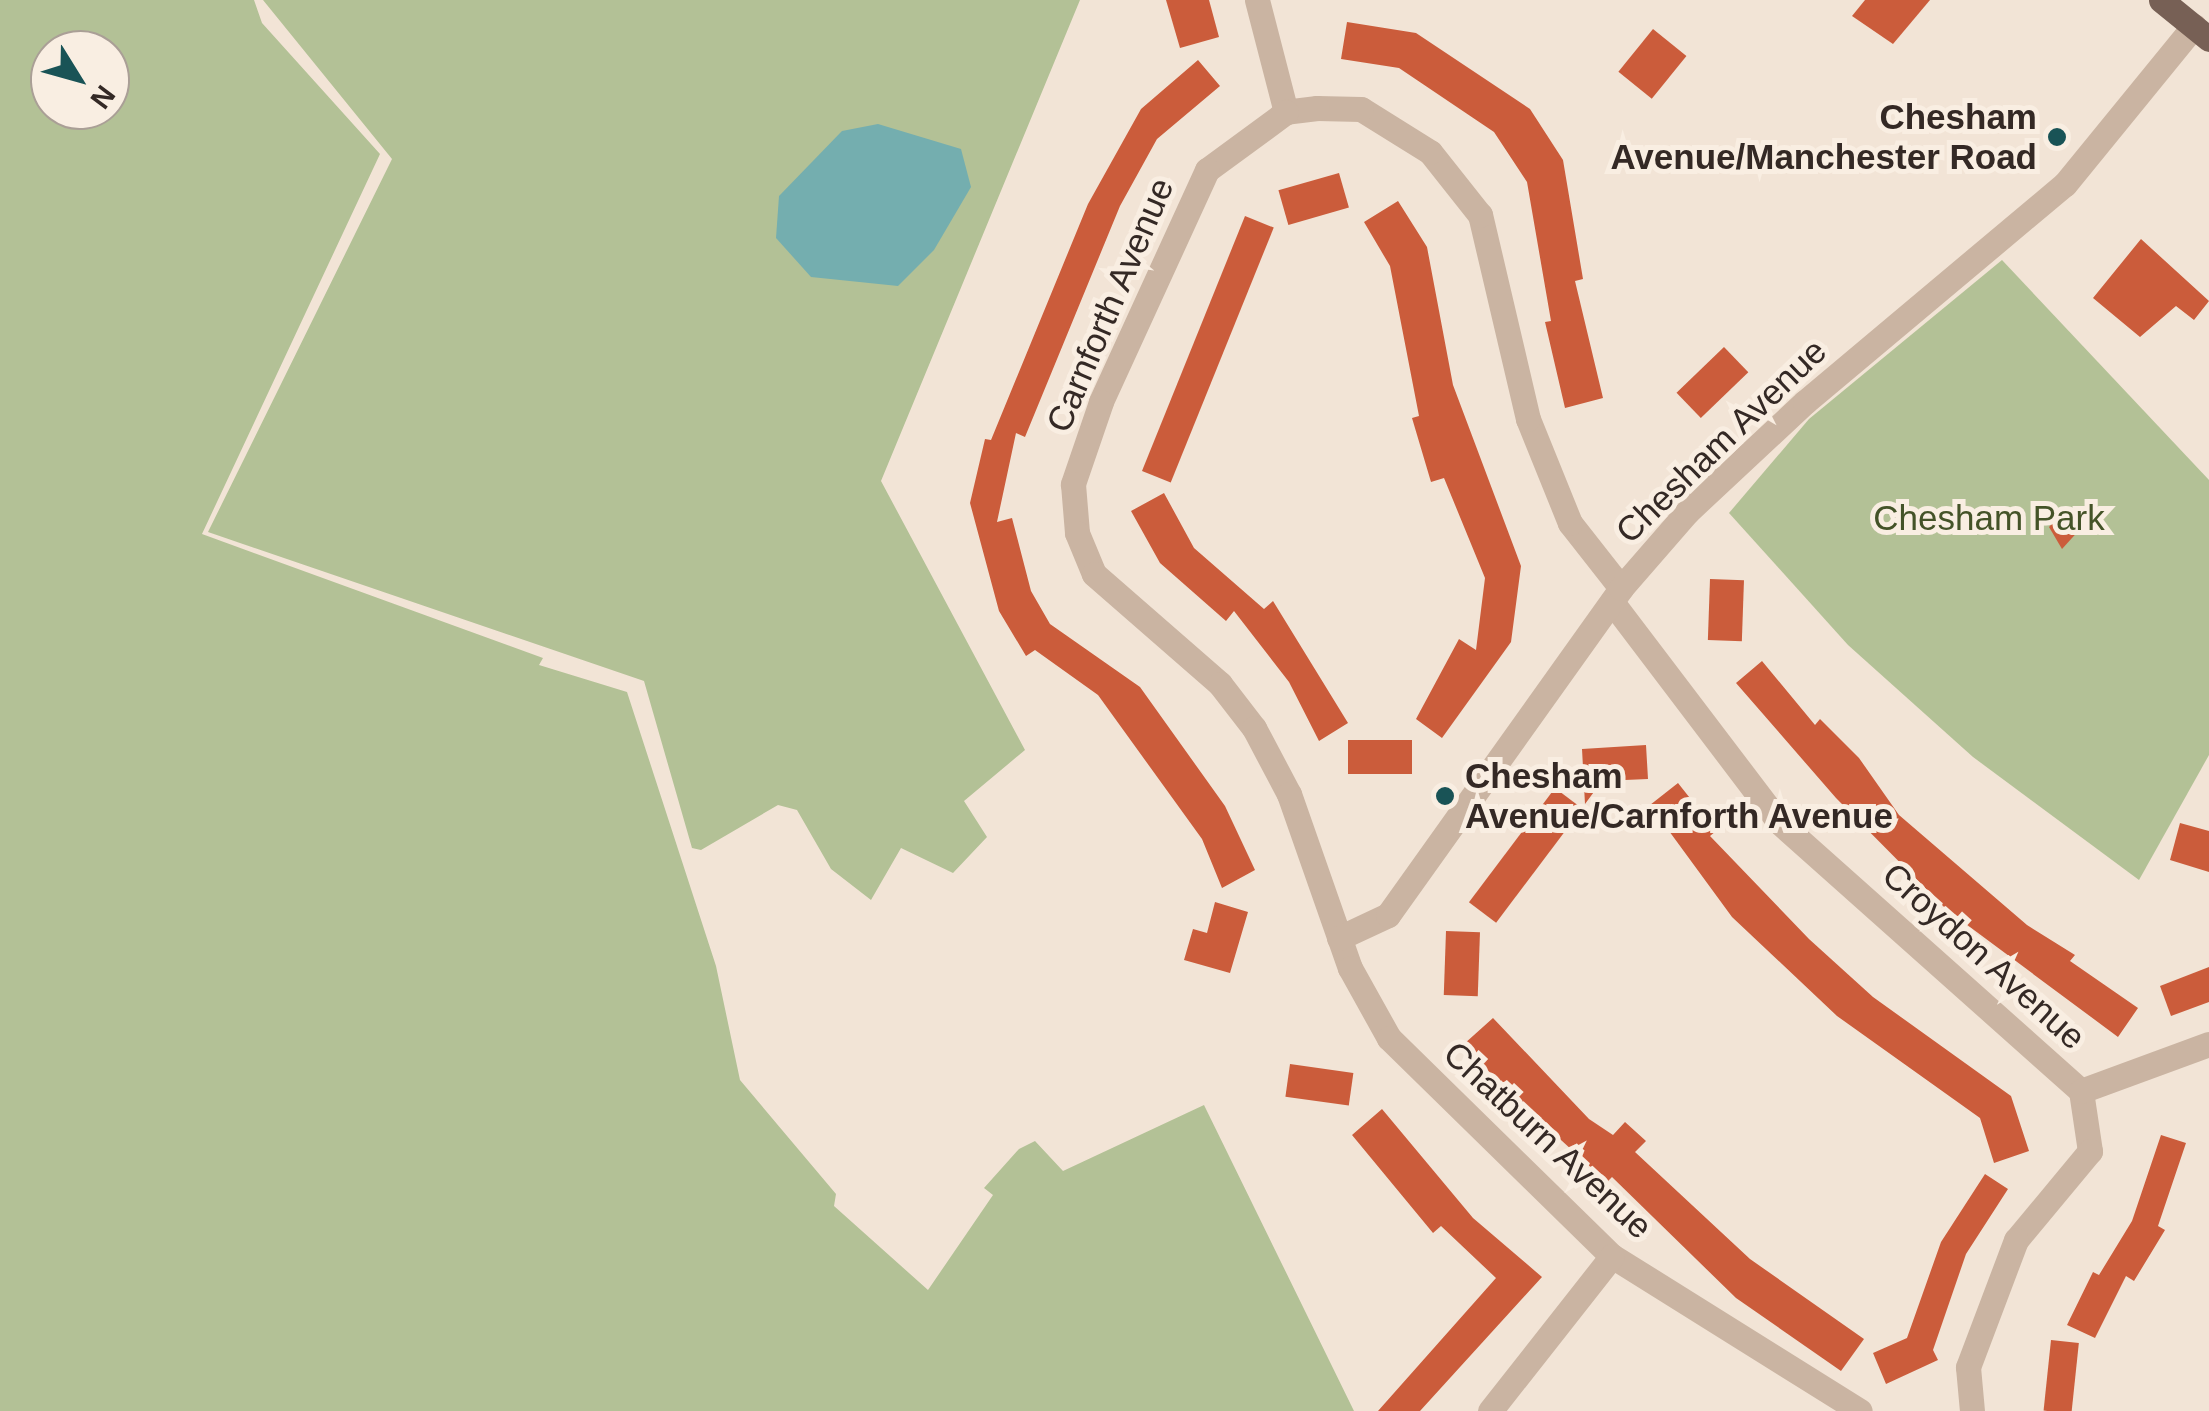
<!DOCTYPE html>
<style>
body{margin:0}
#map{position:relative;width:2209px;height:1411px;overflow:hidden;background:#f2e4d6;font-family:Arial,sans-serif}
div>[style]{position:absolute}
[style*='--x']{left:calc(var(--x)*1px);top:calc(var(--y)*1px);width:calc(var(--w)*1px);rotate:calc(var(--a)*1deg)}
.green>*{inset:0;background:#b3c196}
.water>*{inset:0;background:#74aeaf}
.building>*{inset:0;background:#cb5c3b;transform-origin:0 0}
.minor>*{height:25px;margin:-12.5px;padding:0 12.5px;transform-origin:12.5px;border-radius:12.5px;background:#cab4a2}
.primary>*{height:25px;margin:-12.5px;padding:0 12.5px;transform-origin:12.5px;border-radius:12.5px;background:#776055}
.dots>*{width:28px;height:28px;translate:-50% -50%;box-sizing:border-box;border:5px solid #f9eee2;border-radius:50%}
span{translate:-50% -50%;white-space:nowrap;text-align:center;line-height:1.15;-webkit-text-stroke:10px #f9eee2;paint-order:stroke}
.poi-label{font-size:35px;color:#342925;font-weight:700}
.right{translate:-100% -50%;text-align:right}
.left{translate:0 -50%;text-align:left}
.street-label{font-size:35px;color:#342925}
.park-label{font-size:35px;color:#445328}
.north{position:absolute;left:30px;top:30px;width:100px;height:100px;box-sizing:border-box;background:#f9eee2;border:2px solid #aa9f96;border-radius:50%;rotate:127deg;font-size:28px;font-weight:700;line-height:40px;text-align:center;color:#342925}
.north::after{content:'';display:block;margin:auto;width:35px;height:45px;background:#195356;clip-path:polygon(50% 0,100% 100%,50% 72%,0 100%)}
</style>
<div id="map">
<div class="green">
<div style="clip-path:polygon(evenodd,0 0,254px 0,262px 23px,380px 154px,202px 534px,543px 658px,539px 665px,627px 692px,716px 966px,740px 1080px,836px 1194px,834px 1206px,928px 1290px,993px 1195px,984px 1188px,1019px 1149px,1035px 1141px,1063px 1171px,1204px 1105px,1354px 1411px,0 1411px,0 0,50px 50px,110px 50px,110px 110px,50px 110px,50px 50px)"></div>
<div style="clip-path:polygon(263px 0,1080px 0,881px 481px,1025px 750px,964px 801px,987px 837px,953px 873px,901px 848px,871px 900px,831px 869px,797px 810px,778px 805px,701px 850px,692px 848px,644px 681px,208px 532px,392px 159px)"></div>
<div style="clip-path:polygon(2002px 260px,2209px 480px,2209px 755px,2139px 880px,1973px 757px,1848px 645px,1729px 513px,1809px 419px)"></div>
</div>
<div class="water">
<div style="clip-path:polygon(878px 124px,961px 149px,971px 187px,934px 250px,898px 286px,811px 277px,776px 238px,779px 196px,842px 131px)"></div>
</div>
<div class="building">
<div style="clip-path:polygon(1166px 0,1209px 0,1219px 37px,1180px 48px)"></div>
<div style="clip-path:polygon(1865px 0,1930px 0,1893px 44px,1852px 16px)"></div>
<div style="clip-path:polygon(1347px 22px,1416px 33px,1530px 109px,1563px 160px,1583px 279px,1575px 281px,1603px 398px,1565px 408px,1545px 322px,1551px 321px,1527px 182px,1494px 132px,1399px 68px,1341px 59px)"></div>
<div style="left:1653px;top:29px;width:43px;height:55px;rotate:39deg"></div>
<div style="clip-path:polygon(1198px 60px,1220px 86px,1157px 139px,1120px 206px,1025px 437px,1016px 433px,997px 522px,1012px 518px,1031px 591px,1050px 624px,1140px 687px,1225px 806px,1255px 870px,1222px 888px,1202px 839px,1098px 695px,1035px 650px,1026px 656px,999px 611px,970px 503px,985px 439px,991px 440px,1088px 204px,1141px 109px)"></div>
<div style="left:1339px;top:173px;width:36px;height:63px;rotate:74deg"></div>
<div style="clip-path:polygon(1398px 201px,1427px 247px,1453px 385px,1521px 566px,1511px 642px,1442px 738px,1416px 719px,1459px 639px,1476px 650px,1485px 578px,1444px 478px,1431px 482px,1412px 418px,1419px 416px,1390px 266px,1364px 222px)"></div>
<div style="left:1245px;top:216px;width:31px;height:275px;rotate:22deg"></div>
<div style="clip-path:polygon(2141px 239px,2209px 301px,2194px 320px,2176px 306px,2140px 337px,2093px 298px)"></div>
<div style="left:1724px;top:347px;width:35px;height:66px;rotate:46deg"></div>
<div style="clip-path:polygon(1164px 493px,1194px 548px,1264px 609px,1273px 601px,1348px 723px,1319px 741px,1289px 682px,1234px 611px,1226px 621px,1160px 563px,1131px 511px)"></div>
<div style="clip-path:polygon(2064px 511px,2082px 527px,2062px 549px,2049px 527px)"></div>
<div style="left:1710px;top:579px;width:34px;height:61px;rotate:2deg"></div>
<div style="clip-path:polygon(1762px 661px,1815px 725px,1820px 719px,1859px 758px,1899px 815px,2027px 925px,2075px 955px,2070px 961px,2138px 1008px,2118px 1037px,1947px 910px,1836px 798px,1736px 683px)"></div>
<div style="left:1412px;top:740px;width:34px;height:64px;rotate:90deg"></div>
<div style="clip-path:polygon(1646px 745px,1648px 779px,1602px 781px,1585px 804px,1582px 749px)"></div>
<div style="clip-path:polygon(1678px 783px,1716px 831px,1710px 836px,1809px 939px,1873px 997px,2011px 1096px,2029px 1151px,1994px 1163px,1980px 1118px,1837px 1016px,1732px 917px,1650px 805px)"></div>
<div style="left:1555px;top:788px;width:34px;height:143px;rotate:37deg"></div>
<div style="clip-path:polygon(2180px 823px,2209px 831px,2209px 872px,2170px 860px)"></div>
<div style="clip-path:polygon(1215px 902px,1248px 912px,1230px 973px,1184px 960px,1193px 929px,1207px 933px)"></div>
<div style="left:1446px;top:931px;width:34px;height:64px;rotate:2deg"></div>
<div style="clip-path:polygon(2209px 967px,2209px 1002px,2171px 1016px,2160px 986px)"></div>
<div style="clip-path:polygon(1493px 1018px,1589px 1119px,1613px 1135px,1625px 1122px,1646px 1141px,1635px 1152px,1750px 1259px,1864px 1339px,1841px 1371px,1736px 1298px,1612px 1177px,1607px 1182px,1505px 1089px,1464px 1044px)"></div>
<div style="left:1290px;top:1064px;width:64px;height:33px;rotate:8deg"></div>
<div style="clip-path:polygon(1382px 1109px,1473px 1218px,1542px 1277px,1420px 1411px,1378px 1411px,1496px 1278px,1441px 1226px,1433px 1233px,1352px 1135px)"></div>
<div style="clip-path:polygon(2161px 1135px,2186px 1143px,2158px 1226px,2165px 1230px,2134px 1281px,2126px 1276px,2095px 1338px,2067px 1325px,2093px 1272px,2099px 1275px,2132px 1221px)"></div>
<div style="clip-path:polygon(1985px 1174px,2008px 1189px,1966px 1254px,1933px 1350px,1938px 1360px,1886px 1384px,1873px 1353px,1907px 1338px,1941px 1242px)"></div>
<div style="left:2051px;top:1340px;width:28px;height:71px;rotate:6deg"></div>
</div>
<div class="minor">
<div style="--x:1257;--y:0;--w:116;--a:75.5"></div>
<div style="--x:1621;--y:588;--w:83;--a:-128.1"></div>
<div style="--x:1570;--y:523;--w:112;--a:-112"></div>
<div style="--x:1528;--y:419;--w:210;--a:-103.2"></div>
<div style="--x:1480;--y:215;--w:80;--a:-128.4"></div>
<div style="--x:1430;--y:152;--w:81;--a:-148.1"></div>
<div style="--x:1361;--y:109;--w:44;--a:-178.7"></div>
<div style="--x:1317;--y:108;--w:31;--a:173"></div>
<div style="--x:1286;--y:112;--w:98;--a:143.7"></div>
<div style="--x:1207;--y:170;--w:255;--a:114.6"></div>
<div style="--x:1101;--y:402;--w:87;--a:108.9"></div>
<div style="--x:1073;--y:484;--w:49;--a:85.3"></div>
<div style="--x:1077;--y:533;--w:44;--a:67.5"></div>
<div style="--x:1094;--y:574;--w:167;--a:41.1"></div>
<div style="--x:1220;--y:684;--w:56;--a:52.3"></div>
<div style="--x:1254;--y:728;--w:75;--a:62.1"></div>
<div style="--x:1289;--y:794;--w:184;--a:70.7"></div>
<div style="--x:1350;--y:968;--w:80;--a:60.9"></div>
<div style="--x:1389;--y:1038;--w:312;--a:44.4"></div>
<div style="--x:1612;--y:1256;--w:292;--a:32"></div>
<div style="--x:1612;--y:602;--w:276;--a:52.8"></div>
<div style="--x:1779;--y:822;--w:404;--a:41.7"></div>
<div style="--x:2081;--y:1091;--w:61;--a:81.5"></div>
<div style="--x:2090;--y:1151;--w:116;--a:129.7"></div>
<div style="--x:2016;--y:1240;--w:136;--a:110.7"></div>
<div style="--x:1968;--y:1367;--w:44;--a:84.8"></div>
<div style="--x:1339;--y:938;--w:54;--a:-25.1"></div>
<div style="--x:1388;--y:915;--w:402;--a:-54.5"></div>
<div style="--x:1621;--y:588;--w:101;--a:-49"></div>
<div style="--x:1687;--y:512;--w:161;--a:-43"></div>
<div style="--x:1805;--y:402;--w:339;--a:-40"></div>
<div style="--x:2065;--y:184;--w:204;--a:-50.8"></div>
<div style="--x:2081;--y:1091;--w:136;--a:-20.2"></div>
<div style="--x:1490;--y:1411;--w:197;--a:-51.8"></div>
</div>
<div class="primary">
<div style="--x:2161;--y:0;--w:62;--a:39.1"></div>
</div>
<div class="dots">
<div style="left:2057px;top:137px;background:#195356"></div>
<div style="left:1445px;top:796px;background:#195356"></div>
</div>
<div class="poi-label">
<span class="right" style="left:2037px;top:137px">Chesham<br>Avenue/Manchester Road</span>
<span class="left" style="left:1465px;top:796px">Chesham<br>Avenue/Carnforth Avenue</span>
</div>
<div class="street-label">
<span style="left:1110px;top:305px;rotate:-67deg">Carnforth Avenue</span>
<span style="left:1721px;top:441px;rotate:-44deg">Chesham Avenue</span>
<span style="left:1984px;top:956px;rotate:42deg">Croydon Avenue</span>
<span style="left:1548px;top:1140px;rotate:43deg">Chatburn Avenue</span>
</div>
<div class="park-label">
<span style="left:1989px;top:518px">Chesham Park</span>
</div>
<div class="north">N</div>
</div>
